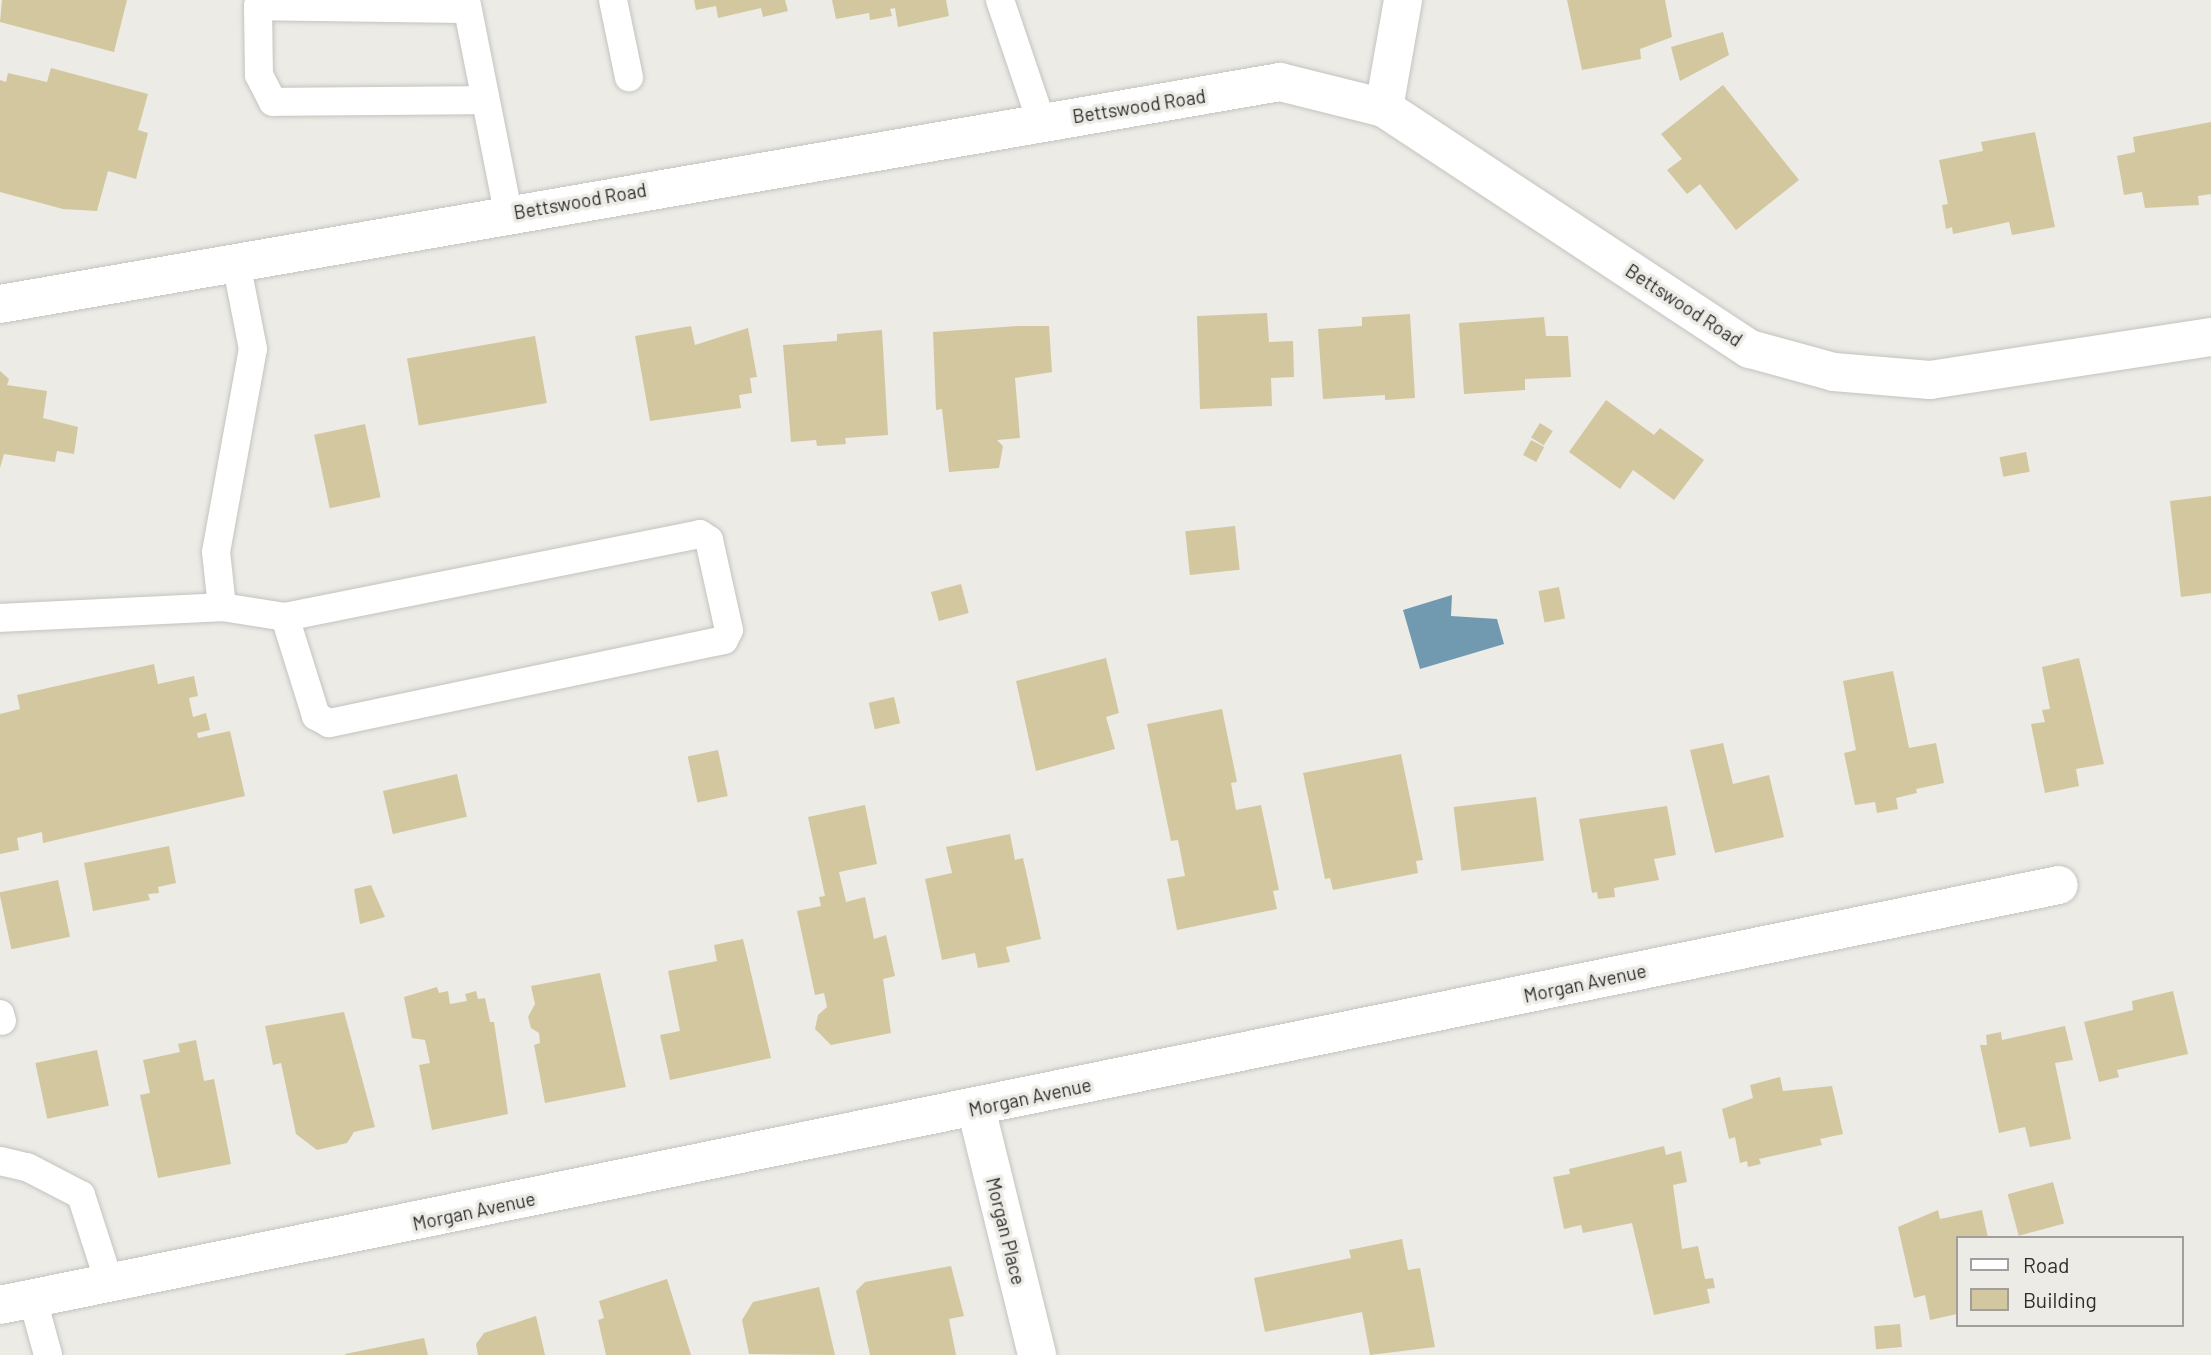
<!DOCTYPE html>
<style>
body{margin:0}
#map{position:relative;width:2211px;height:1355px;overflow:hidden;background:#ecebe6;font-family:Barlow,sans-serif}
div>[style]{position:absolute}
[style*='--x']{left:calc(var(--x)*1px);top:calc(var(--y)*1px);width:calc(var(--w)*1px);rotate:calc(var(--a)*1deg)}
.water>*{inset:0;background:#7199b0}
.building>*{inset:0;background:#d3c79f;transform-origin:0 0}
.roads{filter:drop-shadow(0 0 2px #c4c3bf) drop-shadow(0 0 2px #c4c3bf)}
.lane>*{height:28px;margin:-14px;padding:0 14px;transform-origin:14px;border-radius:14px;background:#fff}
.street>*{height:38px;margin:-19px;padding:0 19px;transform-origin:19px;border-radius:19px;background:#fff}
span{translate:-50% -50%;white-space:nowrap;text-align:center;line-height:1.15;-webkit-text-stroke:7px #ecebe6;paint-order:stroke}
.street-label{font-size:19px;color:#2f2e2d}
.legend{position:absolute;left:1956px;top:1236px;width:228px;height:91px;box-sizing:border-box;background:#ecebe6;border:2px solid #a09f9c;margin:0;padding:9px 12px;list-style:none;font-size:21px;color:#2f2e2d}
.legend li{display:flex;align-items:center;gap:14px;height:35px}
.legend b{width:35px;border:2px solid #a09f9c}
</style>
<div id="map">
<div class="water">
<div style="clip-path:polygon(1452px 595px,1451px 616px,1497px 619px,1504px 644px,1420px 669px,1403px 610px)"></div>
</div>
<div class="building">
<div style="clip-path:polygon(2px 0,127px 0,114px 52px,0 22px)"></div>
<div style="clip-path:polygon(694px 0,785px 0,788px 11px,763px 17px,761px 8px,718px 18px,716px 6px,696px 10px)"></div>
<div style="clip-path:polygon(832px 0,946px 0,949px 16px,898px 27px,895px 8px,890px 9px,892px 16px,870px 20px,869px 13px,836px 19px)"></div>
<div style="clip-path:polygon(1567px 0,1665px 0,1672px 37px,1640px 49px,1641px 59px,1582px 70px)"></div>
<div style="clip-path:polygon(1723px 32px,1729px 55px,1680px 81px,1671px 47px)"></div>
<div style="clip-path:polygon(51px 68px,148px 94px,138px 130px,148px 133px,136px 179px,108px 171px,97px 211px,63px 209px,0 192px,0 80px,6px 82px,8px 73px,47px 82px)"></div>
<div style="clip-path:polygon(1723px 85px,1799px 180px,1736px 230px,1700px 184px,1687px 194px,1667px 170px,1682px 159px,1661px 134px)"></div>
<div style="clip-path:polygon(2211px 122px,2211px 194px,2198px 196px,2199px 205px,2145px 208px,2142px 192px,2124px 195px,2117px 156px,2135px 152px,2133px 137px)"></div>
<div style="clip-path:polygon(2035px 132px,2055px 227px,2012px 235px,2009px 222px,1953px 234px,1952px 227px,1946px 229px,1942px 205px,1948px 204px,1939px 160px,1983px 151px,1981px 142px)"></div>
<div style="clip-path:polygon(1267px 313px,1269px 342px,1293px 341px,1294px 377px,1271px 378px,1272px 406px,1200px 409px,1197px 316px)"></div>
<div style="clip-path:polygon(1410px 314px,1415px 398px,1385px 400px,1385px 395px,1323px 399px,1318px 329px,1362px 326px,1362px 317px)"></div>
<div style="clip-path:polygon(1544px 317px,1546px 336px,1568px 336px,1571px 377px,1525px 379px,1525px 390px,1464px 394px,1459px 323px)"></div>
<div style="clip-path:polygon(691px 326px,695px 345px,748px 328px,757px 377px,750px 378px,752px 393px,739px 395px,741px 408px,650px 421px,635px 336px)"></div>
<div style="clip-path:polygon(1017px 326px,1049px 326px,1052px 372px,1015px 378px,1020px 438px,997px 440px,1003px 446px,999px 468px,949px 472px,942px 409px,936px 410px,933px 332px)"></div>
<div style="clip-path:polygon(882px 330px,888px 435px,845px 438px,846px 444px,817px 446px,816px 440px,791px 442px,783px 345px,837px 341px,837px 334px)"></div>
<div style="left:535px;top:336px;width:68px;height:130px;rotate:80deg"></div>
<div style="clip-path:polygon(0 371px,9px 379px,7px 385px,47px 391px,43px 418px,78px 427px,74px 454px,57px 451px,55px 462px,4px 454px,0 468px)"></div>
<div style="clip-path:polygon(1606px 400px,1654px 435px,1660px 428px,1704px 460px,1674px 500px,1633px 470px,1620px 489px,1569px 452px)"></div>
<div style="left:1540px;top:423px;width:15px;height:17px;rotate:32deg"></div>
<div style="left:365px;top:424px;width:75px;height:52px;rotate:78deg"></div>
<div style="left:1531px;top:440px;width:15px;height:17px;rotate:28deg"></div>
<div style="left:2026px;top:452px;width:20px;height:27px;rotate:79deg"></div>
<div style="clip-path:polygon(2211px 496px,2211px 593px,2181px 597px,2170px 501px)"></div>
<div style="left:1235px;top:526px;width:44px;height:50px;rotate:84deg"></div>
<div style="left:961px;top:584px;width:30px;height:31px;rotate:75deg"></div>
<div style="left:1559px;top:587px;width:32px;height:21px;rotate:79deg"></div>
<div style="clip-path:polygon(1106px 658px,1119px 713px,1106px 717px,1115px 749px,1036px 771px,1016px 681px)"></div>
<div style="clip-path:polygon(2079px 658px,2104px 764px,2076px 769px,2079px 786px,2045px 793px,2031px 724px,2045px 722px,2042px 710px,2050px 709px,2042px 667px)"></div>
<div style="clip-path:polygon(154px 664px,158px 684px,194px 676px,198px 696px,189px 698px,193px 717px,206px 713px,210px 730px,197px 733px,198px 738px,230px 731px,245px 796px,43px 843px,42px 832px,17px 838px,19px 850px,0 854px,0 714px,20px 709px,17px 695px)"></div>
<div style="clip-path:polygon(1893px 671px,1909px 748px,1936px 743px,1944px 783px,1916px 789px,1917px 793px,1896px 798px,1898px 809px,1877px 813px,1875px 802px,1855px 805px,1844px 753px,1856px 750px,1843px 681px)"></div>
<div style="left:894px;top:697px;width:27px;height:26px;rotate:77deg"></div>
<div style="clip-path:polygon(1222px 709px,1237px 782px,1231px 783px,1236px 810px,1261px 805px,1279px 890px,1273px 891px,1277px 909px,1177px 930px,1167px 879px,1185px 876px,1178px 840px,1171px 841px,1147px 724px)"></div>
<div style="clip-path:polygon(1723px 743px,1733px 784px,1769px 775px,1784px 837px,1715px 853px,1690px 750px)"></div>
<div style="left:718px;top:750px;width:47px;height:31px;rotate:78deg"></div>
<div style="clip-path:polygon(1401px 754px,1423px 860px,1416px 861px,1418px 873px,1333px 890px,1330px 878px,1325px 879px,1303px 773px)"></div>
<div style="left:457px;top:774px;width:44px;height:76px;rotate:77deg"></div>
<div style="left:1536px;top:797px;width:64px;height:83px;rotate:83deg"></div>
<div style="clip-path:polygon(865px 805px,877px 864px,839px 872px,846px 902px,865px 897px,874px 939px,886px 935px,895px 976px,883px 979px,891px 1033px,831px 1045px,815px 1029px,818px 1015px,827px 1007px,824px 993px,815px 995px,797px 911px,821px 906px,819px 897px,825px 896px,808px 817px)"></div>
<div style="clip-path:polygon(1667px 806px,1676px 855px,1654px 859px,1659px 880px,1614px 888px,1615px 897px,1598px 899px,1597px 892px,1592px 893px,1579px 819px)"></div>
<div style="clip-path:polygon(1010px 834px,1015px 860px,1023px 858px,1041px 939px,1006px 947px,1010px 962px,978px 968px,975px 953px,942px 960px,925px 879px,952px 873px,946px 847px)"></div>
<div style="clip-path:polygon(169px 846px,176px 883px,158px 887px,159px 893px,148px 894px,150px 900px,93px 911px,84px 863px)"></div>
<div style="left:58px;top:880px;width:58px;height:60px;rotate:78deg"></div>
<div style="clip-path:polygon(371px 885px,385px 917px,360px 924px,354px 889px)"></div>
<div style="clip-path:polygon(743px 939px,771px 1058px,670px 1080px,660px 1035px,680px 1031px,668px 971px,717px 961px,714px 945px)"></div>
<div style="clip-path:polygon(600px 973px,626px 1087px,545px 1103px,534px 1045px,540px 1043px,539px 1033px,531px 1028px,528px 1017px,535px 1004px,531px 986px)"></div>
<div style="clip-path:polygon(437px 987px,439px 993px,448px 991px,450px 1004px,467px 1001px,465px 994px,476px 991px,478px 999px,485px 998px,490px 1022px,494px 1022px,508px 1114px,432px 1130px,419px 1065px,430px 1063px,425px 1040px,412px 1038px,404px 997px)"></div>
<div style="clip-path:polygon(2173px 991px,2188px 1054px,2117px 1070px,2119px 1077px,2099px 1082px,2084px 1022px,2133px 1010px,2132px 1001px)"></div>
<div style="clip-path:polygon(344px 1012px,375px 1127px,354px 1132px,347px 1143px,317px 1150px,296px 1134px,281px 1063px,273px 1065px,265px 1026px)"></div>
<div style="clip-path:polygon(2065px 1026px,2073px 1060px,2055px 1063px,2071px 1139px,2030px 1147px,2025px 1127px,1999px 1133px,1980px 1045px,1987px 1045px,1986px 1035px,2001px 1032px,2002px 1040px)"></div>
<div style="clip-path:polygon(196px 1040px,204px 1081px,214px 1079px,231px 1164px,158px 1178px,140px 1095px,150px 1093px,143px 1060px,180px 1052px,178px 1044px)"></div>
<div style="left:97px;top:1050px;width:57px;height:63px;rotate:78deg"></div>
<div style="clip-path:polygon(1780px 1077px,1783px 1091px,1832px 1086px,1843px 1134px,1820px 1139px,1822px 1145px,1759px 1159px,1761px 1164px,1748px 1167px,1747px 1161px,1740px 1163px,1735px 1137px,1729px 1139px,1722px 1109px,1753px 1098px,1750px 1085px)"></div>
<div style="clip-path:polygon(1664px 1146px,1666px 1155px,1681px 1151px,1687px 1182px,1673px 1185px,1682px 1249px,1698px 1246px,1705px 1279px,1713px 1278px,1715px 1288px,1707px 1289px,1710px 1303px,1654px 1315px,1632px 1223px,1583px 1233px,1581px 1225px,1564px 1229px,1553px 1177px,1570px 1174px,1569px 1169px)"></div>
<div style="left:2053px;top:1182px;width:43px;height:47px;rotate:75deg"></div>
<div style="clip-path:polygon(1938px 1210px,1940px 1219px,1982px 1210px,1988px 1238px,1957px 1238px,1957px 1314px,1930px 1320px,1925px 1295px,1914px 1298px,1898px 1227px)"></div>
<div style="clip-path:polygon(1402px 1239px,1408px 1270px,1420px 1268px,1435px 1347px,1370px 1355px,1362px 1312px,1265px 1332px,1254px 1278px,1351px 1258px,1349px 1250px)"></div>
<div style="clip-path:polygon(951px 1266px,964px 1316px,949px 1319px,956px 1355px,870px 1355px,856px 1291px,865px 1282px)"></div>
<div style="clip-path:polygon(667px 1279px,691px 1355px,606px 1355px,598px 1320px,604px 1318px,599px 1301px)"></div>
<div style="clip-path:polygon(819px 1287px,835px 1355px,749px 1354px,742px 1320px,753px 1302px)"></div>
<div style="clip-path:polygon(536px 1316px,545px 1355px,478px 1355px,476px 1344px,484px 1333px)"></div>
<div style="left:1900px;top:1324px;width:23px;height:26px;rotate:85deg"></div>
<div style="clip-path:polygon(424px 1338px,428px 1355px,345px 1355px,345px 1354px)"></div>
</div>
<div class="roads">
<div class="lane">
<div style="--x:466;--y:0;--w:217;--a:78.8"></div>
<div style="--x:613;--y:0;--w:79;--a:78.3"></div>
<div style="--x:1000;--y:0;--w:128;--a:71.3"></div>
<div style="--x:467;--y:9;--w:209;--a:-179.2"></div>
<div style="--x:258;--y:6;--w:69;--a:89.2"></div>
<div style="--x:259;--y:75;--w:30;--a:63"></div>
<div style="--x:273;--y:102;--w:212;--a:-0.5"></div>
<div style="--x:222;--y:607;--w:64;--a:9"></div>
<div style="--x:285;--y:617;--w:423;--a:-11.3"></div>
<div style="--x:700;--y:534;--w:11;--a:34"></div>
<div style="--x:709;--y:540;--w:92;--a:77.5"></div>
<div style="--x:729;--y:630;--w:11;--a:117"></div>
<div style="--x:724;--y:640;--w:404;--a:168.1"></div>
<div style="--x:329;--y:723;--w:15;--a:-152"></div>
<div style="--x:316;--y:716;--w:104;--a:-107.4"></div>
<div style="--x:0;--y:618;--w:222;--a:-2.8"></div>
<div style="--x:222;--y:607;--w:55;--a:-96.2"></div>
<div style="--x:216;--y:552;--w:206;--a:-79.7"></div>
<div style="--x:253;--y:349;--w:89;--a:-101.1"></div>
<div style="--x:0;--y:1014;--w:7;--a:74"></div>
<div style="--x:0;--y:1161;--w:28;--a:13"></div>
<div style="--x:27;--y:1167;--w:61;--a:27.4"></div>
<div style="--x:81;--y:1195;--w:95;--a:72.1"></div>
<div style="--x:33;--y:1300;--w:57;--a:74.7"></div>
</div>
<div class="street">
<div style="--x:1384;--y:108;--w:110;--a:-80"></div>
<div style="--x:0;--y:304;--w:1299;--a:-9.84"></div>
<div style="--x:1280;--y:82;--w:107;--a:14"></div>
<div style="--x:1384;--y:108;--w:438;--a:33.4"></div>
<div style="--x:1750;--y:349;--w:87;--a:15.3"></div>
<div style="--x:1834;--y:372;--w:96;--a:4.8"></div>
<div style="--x:1930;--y:380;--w:284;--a:-8.7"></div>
<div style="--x:976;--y:1108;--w:254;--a:76.1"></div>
<div style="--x:0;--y:1305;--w:2101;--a:-11.53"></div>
</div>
</div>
<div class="street-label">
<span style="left:1139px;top:106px;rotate:-9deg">Bettswood Road</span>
<span style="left:580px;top:201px;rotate:-10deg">Bettswood Road</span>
<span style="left:1684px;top:305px;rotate:33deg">Bettswood Road</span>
<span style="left:1585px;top:983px;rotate:-12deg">Morgan Avenue</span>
<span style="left:1030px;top:1097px;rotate:-12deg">Morgan Avenue</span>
<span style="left:474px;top:1211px;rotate:-12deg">Morgan Avenue</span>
<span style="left:1006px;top:1231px;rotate:76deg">Morgan Place</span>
</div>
<ul class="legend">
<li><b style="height:9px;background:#fff"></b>Road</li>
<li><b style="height:19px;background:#d3c79f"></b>Building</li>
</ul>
</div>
